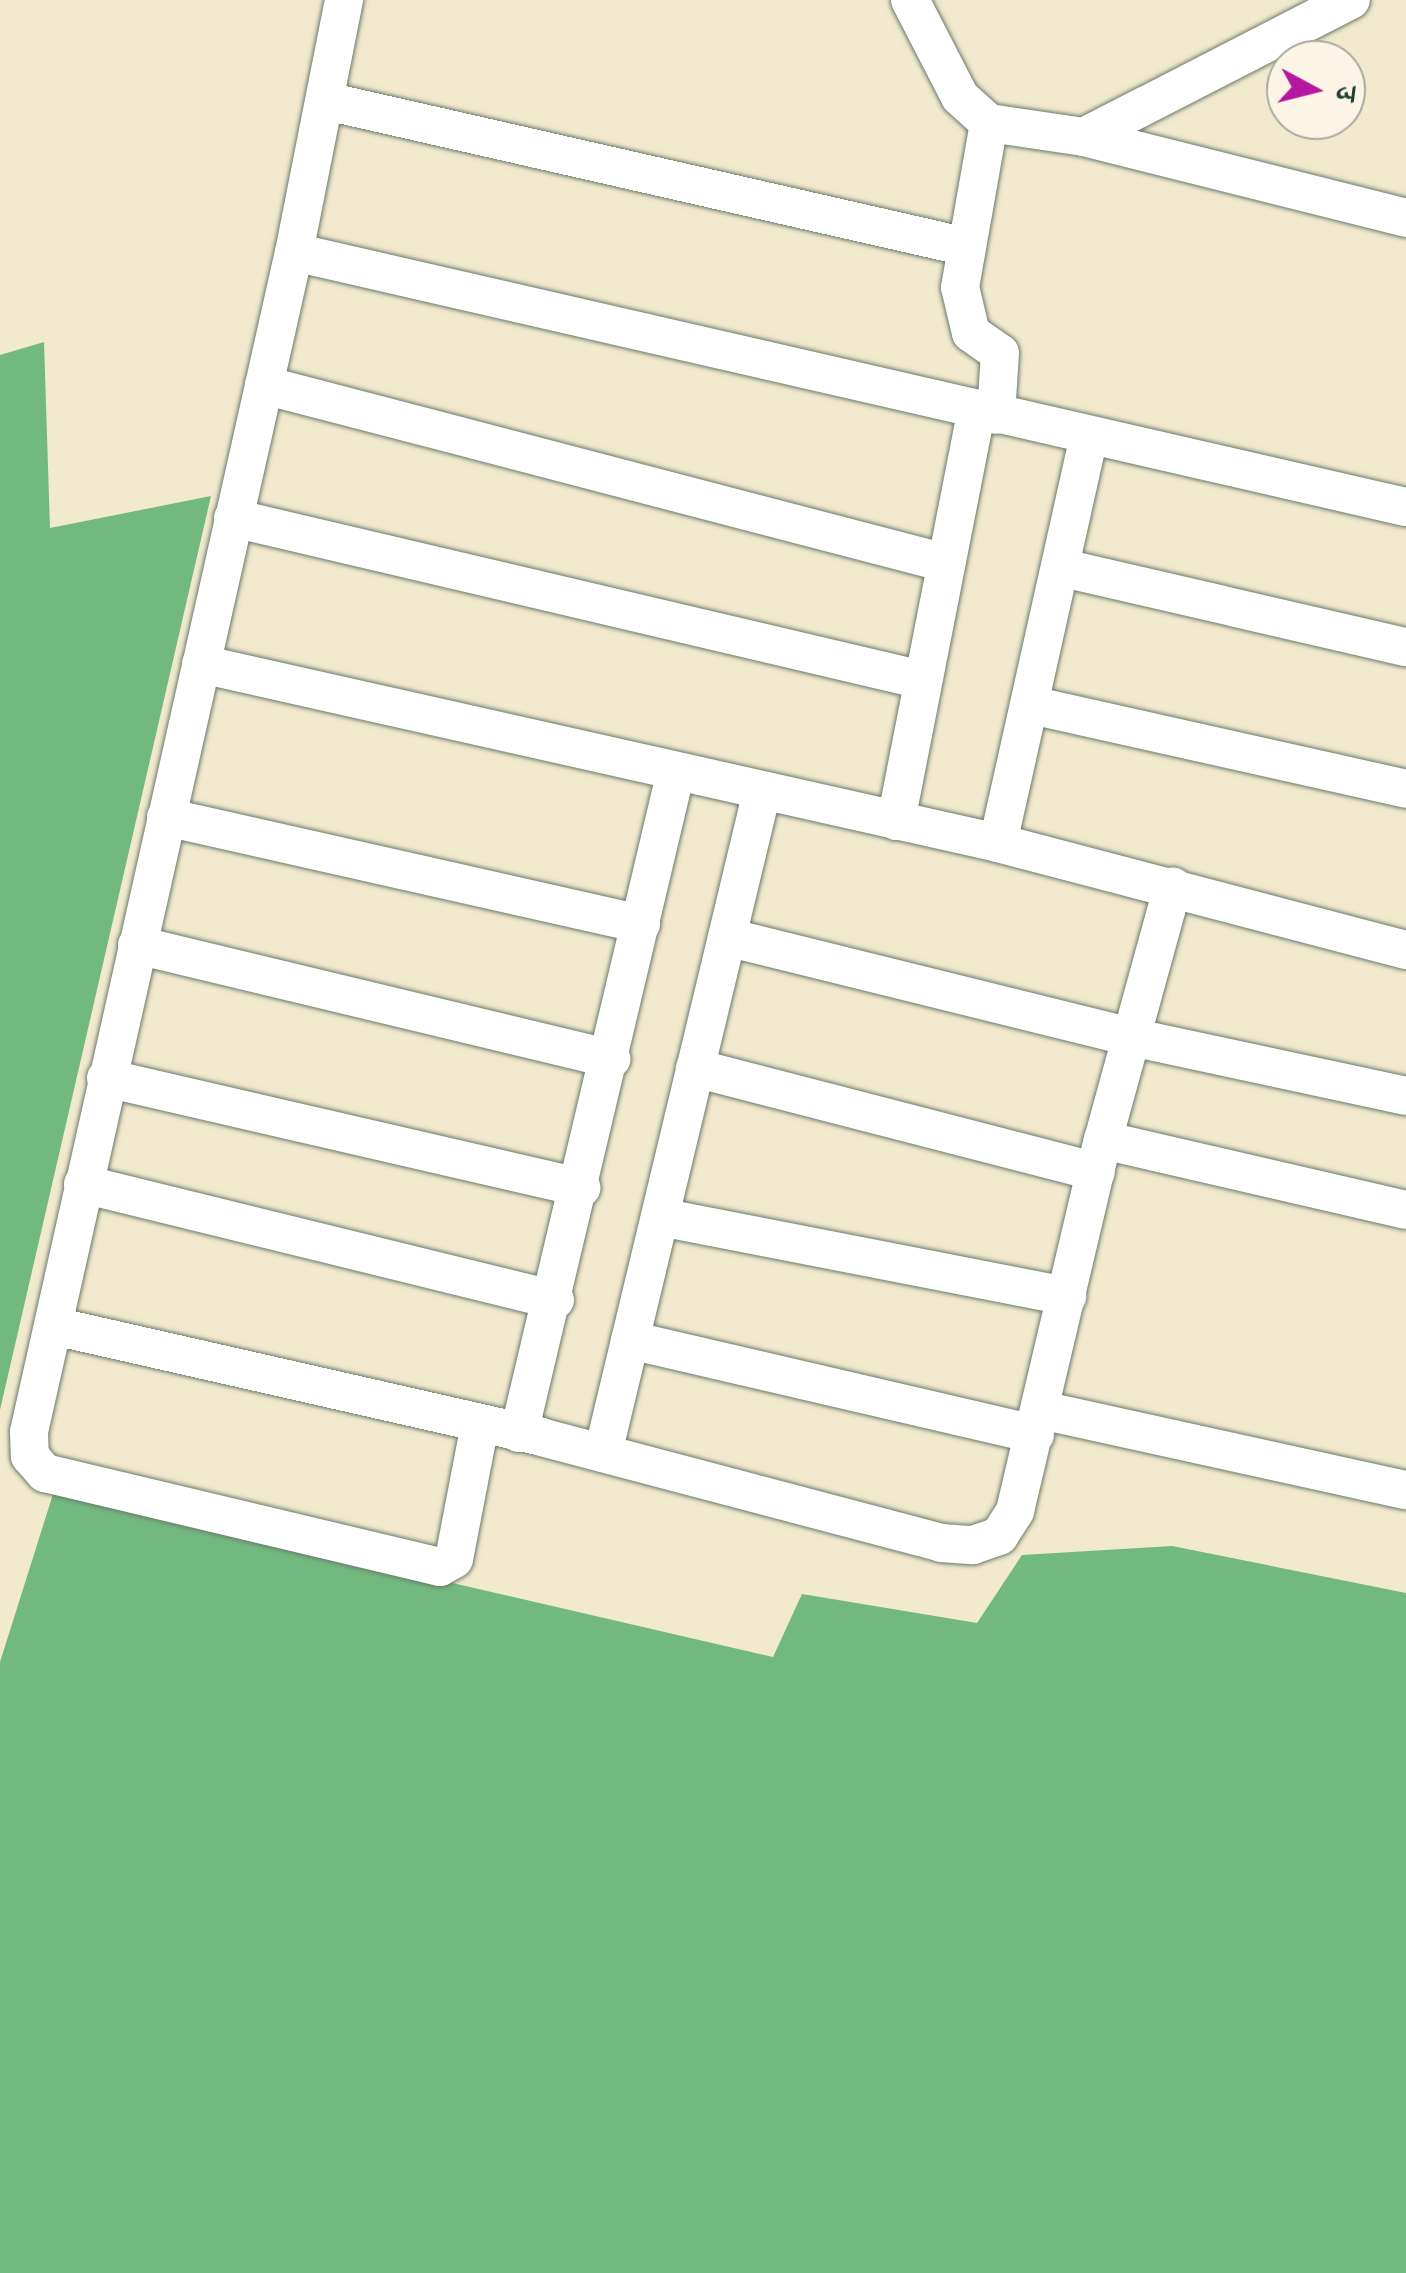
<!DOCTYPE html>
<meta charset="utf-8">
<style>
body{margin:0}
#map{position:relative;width:1406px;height:2273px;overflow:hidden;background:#f2eacf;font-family:Vollkorn,"Noto Serif Devanagari",serif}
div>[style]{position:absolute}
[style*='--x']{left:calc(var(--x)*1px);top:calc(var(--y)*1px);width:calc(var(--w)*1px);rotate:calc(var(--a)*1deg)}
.forest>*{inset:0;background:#72b97f}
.roads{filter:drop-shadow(0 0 2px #697a6a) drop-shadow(0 0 2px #697a6a)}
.minor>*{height:38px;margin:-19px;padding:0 19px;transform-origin:19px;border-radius:19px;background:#fff}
span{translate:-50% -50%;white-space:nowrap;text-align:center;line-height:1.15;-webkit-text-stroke:10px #fcf5e5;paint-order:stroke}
.north{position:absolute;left:1266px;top:40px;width:100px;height:100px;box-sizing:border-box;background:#fcf5e5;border:2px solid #a4ab9e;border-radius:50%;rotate:97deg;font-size:28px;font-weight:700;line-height:40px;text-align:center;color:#1f3d34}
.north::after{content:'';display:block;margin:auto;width:35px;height:45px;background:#b5179e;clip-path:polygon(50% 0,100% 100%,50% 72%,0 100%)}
</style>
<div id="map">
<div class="forest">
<div style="clip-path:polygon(44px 342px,50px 528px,211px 496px,0 1410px,0 355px)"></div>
<div style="clip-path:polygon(54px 1491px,773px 1657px,802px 1594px,977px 1623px,1022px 1555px,1172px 1546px,1406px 1593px,1406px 2273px,0 2273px,0 1662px)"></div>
</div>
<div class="roads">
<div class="minor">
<div style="--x:344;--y:0;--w:257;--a:101.2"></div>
<div style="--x:294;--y:252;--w:1209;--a:102.66"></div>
<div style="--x:29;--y:1432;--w:24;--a:88"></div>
<div style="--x:30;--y:1456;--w:23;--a:49"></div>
<div style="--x:45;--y:1473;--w:406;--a:13.4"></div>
<div style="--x:440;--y:1567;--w:16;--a:-30"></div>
<div style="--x:454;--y:1559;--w:137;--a:-79.1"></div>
<div style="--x:910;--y:0;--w:109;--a:62.7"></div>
<div style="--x:960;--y:97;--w:39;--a:42"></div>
<div style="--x:989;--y:123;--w:96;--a:8.4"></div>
<div style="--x:1084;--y:137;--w:300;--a:-27.2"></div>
<div style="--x:326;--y:101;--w:657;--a:12.83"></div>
<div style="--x:989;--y:123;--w:167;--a:100"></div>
<div style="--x:960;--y:287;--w:47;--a:76.6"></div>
<div style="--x:971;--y:333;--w:35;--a:35"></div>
<div style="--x:1000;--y:353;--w:62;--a:93.7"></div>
<div style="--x:1084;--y:137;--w:332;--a:14.1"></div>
<div style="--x:294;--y:252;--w:1141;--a:12.92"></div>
<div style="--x:264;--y:385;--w:705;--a:14.63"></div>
<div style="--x:233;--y:518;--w:708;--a:13.23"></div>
<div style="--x:1063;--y:568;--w:352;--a:13"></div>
<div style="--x:201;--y:664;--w:817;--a:12.66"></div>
<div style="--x:998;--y:843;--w:422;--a:14.7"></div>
<div style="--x:1031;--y:705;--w:384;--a:12.6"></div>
<div style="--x:166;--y:817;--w:487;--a:12.7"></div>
<div style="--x:896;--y:821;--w:419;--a:-78.9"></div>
<div style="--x:998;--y:843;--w:416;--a:-77.4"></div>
<div style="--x:727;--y:937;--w:416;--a:13.9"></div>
<div style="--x:1131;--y:1037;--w:281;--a:12.1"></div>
<div style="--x:137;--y:945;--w:488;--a:13.5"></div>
<div style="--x:695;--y:1068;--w:414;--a:14.5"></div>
<div style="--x:106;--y:1078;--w:488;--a:13"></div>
<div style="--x:1103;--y:1140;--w:311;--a:13"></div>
<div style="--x:83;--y:1184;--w:486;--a:13.8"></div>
<div style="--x:660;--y:1217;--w:415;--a:11"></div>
<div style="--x:54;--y:1326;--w:499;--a:12.8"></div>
<div style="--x:541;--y:1437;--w:414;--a:14.8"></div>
<div style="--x:941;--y:1543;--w:32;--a:4"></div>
<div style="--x:973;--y:1545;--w:28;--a:-19"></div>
<div style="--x:999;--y:1536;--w:30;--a:-57"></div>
<div style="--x:1015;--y:1511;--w:381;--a:-76.7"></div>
<div style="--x:1103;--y:1140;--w:263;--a:-74.6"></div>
<div style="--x:630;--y:1340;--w:416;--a:13.1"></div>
<div style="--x:1041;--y:1410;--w:374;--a:12.4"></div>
<div style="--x:519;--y:1433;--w:680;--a:-76.66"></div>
<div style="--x:603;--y:1453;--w:681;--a:-76.49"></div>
</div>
</div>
<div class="north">उ</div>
</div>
